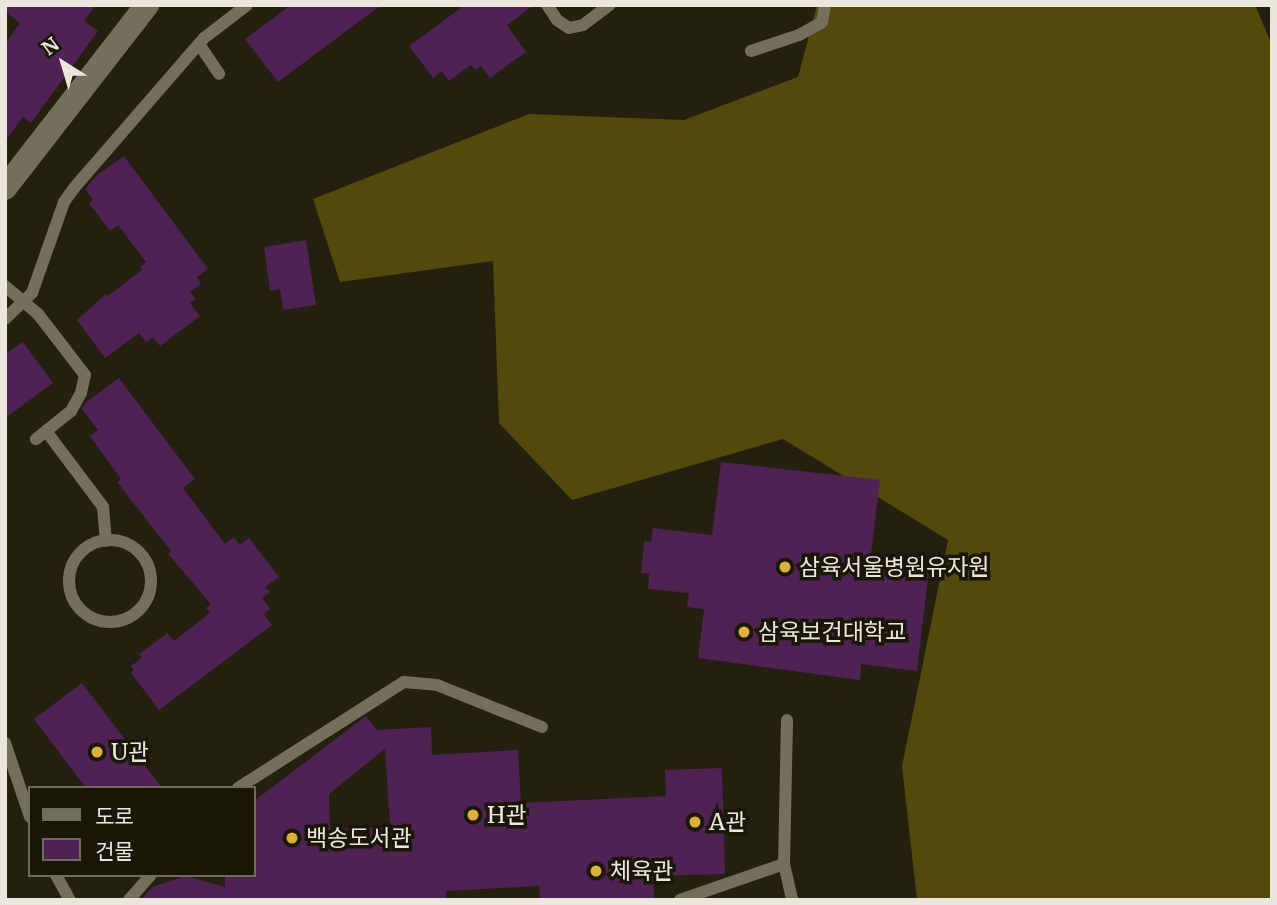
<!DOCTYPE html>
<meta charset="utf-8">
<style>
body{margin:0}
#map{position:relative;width:1277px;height:905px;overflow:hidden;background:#24200f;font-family:Merriweather,"Noto Sans KR",serif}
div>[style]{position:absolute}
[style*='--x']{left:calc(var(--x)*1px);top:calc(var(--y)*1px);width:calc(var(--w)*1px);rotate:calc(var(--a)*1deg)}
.forest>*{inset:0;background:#53490b}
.building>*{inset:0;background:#4e2252}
.lane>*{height:12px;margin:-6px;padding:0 6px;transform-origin:6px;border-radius:6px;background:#736f5b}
.lane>.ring{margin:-6px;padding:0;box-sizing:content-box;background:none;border:12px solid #736f5b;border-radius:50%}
.street>*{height:24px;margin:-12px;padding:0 12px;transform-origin:12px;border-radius:12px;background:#736f5b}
.dots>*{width:19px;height:19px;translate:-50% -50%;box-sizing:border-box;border:4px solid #1a1706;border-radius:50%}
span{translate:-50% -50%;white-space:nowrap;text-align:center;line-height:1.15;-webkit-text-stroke:7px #1a1706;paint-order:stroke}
.poi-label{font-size:23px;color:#eae8dc}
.left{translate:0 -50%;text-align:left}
.frame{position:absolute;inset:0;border:7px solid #eae8dc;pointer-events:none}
.legend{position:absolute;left:28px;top:786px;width:228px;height:91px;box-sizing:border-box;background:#1a1706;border:2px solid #6d6b5c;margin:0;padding:9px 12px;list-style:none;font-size:21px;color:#eae8dc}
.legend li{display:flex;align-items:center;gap:14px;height:35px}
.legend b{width:35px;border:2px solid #6d6b5c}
.north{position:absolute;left:28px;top:28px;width:70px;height:70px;-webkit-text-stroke:5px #1a1706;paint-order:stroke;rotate:323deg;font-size:19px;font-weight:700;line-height:28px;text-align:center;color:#eae8dc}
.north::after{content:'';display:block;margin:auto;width:24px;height:32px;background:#eae8dc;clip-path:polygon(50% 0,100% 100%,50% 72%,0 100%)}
</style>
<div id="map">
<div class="forest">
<div style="clip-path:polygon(817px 5px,1255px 5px,1272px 45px,1272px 900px,917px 900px,902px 766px,948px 540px,783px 439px,572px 500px,499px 423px,493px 261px,340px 282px,313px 199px,529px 114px,684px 120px,798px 77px)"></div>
</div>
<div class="building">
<div style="clip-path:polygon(5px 5px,96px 5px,84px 21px,98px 31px,31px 123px,23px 117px,5px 141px,5px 44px,20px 23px,5px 12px)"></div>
<div style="clip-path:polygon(291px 5px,381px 5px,278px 82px,245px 39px)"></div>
<div style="clip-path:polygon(465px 5px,534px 5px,507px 25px,526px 52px,490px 78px,481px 66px,475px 70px,471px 65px,449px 81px,442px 71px,433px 78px,409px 46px)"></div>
<div style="clip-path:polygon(124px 156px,208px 269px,197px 277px,201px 284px,190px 292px,196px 299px,190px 303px,200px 316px,160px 346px,153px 337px,146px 342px,139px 333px,105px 358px,77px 320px,106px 294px,108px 296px,142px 270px,140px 267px,146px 262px,118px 225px,110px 231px,89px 203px,93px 200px,85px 189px,97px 175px)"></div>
<div style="clip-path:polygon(306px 240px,316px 305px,283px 310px,280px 289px,270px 291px,264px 247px)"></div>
<div style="clip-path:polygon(23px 342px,53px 383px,5px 418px,5px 354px)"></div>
<div style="clip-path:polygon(119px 378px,195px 479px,183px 488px,225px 544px,234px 537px,240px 545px,249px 538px,279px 577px,265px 587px,270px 592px,262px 598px,270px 609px,264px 614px,272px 625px,159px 710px,131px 673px,134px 670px,131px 666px,142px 658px,139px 654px,167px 633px,174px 641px,210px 613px,206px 608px,211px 604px,168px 554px,171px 551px,117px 482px,121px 479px,90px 436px,98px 430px,82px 409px,85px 403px)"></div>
<div style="clip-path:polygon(721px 462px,880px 480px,871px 554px,930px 561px,917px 671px,861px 664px,860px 680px,698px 658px,704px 609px,687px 607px,689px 593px,648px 589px,649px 574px,641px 573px,644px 541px,651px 542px,653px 528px,712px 535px)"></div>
<div style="clip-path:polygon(82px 683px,162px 788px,86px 788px,34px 719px)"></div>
<div style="clip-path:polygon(evenodd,366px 716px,377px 730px,431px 727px,432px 755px,518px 750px,521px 803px,666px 796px,665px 770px,722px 768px,725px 874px,653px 876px,654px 898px,614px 900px,540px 900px,539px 886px,446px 891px,446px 900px,141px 900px,152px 887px,186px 876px,225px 887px,225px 875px,254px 875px,254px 801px,366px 716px,385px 749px,390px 826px,330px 830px,329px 794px,385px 749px)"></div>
</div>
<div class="lane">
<div style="--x:547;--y:5;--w:18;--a:56"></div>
<div style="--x:557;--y:20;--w:14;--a:34"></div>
<div style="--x:569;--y:28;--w:14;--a:-12"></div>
<div style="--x:583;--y:25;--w:34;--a:-37"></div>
<div style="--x:199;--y:44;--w:36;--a:56"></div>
<div style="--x:751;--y:51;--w:51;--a:-18.4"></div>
<div style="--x:799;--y:35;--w:26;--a:-29"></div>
<div style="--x:822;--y:22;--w:17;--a:-80"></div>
<div style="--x:5;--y:286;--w:43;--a:40.3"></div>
<div style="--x:38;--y:314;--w:77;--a:52.4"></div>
<div style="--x:85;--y:375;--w:18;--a:103"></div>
<div style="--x:81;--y:393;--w:21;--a:119"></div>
<div style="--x:71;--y:411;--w:45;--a:141.3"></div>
<div style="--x:5;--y:319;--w:37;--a:-44"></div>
<div style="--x:32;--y:293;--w:96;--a:-70.6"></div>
<div style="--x:64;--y:202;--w:17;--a:-54"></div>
<div style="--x:74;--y:188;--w:198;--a:-49.1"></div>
<div style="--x:204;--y:38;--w:54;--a:-37.5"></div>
<div style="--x:46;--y:431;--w:95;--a:53.1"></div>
<div style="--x:103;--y:507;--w:34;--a:85"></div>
<div class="ring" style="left:69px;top:540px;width:70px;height:70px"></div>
<div style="--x:5;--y:743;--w:78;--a:71.3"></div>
<div style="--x:238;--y:788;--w:197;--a:-32.6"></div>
<div style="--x:404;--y:682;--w:33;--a:5"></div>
<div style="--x:437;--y:685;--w:113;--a:21.8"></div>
<div style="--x:784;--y:864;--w:37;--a:77"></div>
<div style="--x:56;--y:875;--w:29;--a:61"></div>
<div style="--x:129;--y:900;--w:33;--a:-49"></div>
<div style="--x:680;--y:900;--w:110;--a:-19.1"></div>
<div style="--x:784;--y:864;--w:144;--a:-88.8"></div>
</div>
<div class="street">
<div style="--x:5;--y:188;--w:232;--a:-52.2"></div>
</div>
<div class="dots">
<div style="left:785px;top:567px;background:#deb133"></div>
<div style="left:744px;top:632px;background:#deb133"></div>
<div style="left:97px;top:752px;background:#deb133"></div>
<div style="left:473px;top:815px;background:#deb133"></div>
<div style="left:695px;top:822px;background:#deb133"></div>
<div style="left:292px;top:838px;background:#deb133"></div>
<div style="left:596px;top:871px;background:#deb133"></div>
</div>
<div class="poi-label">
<span class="left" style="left:799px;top:567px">삼육서울병원유자원</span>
<span class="left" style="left:758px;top:632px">삼육보건대학교</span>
<span class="left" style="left:111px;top:752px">U관</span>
<span class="left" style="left:487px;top:815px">H관</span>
<span class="left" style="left:709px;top:822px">A관</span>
<span class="left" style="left:306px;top:838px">백송도서관</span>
<span class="left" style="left:610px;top:871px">체육관</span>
</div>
<div class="frame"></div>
<ul class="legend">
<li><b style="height:9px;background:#736f5b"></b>도로</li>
<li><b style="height:19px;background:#4e2252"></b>건물</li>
</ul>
<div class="north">N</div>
</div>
